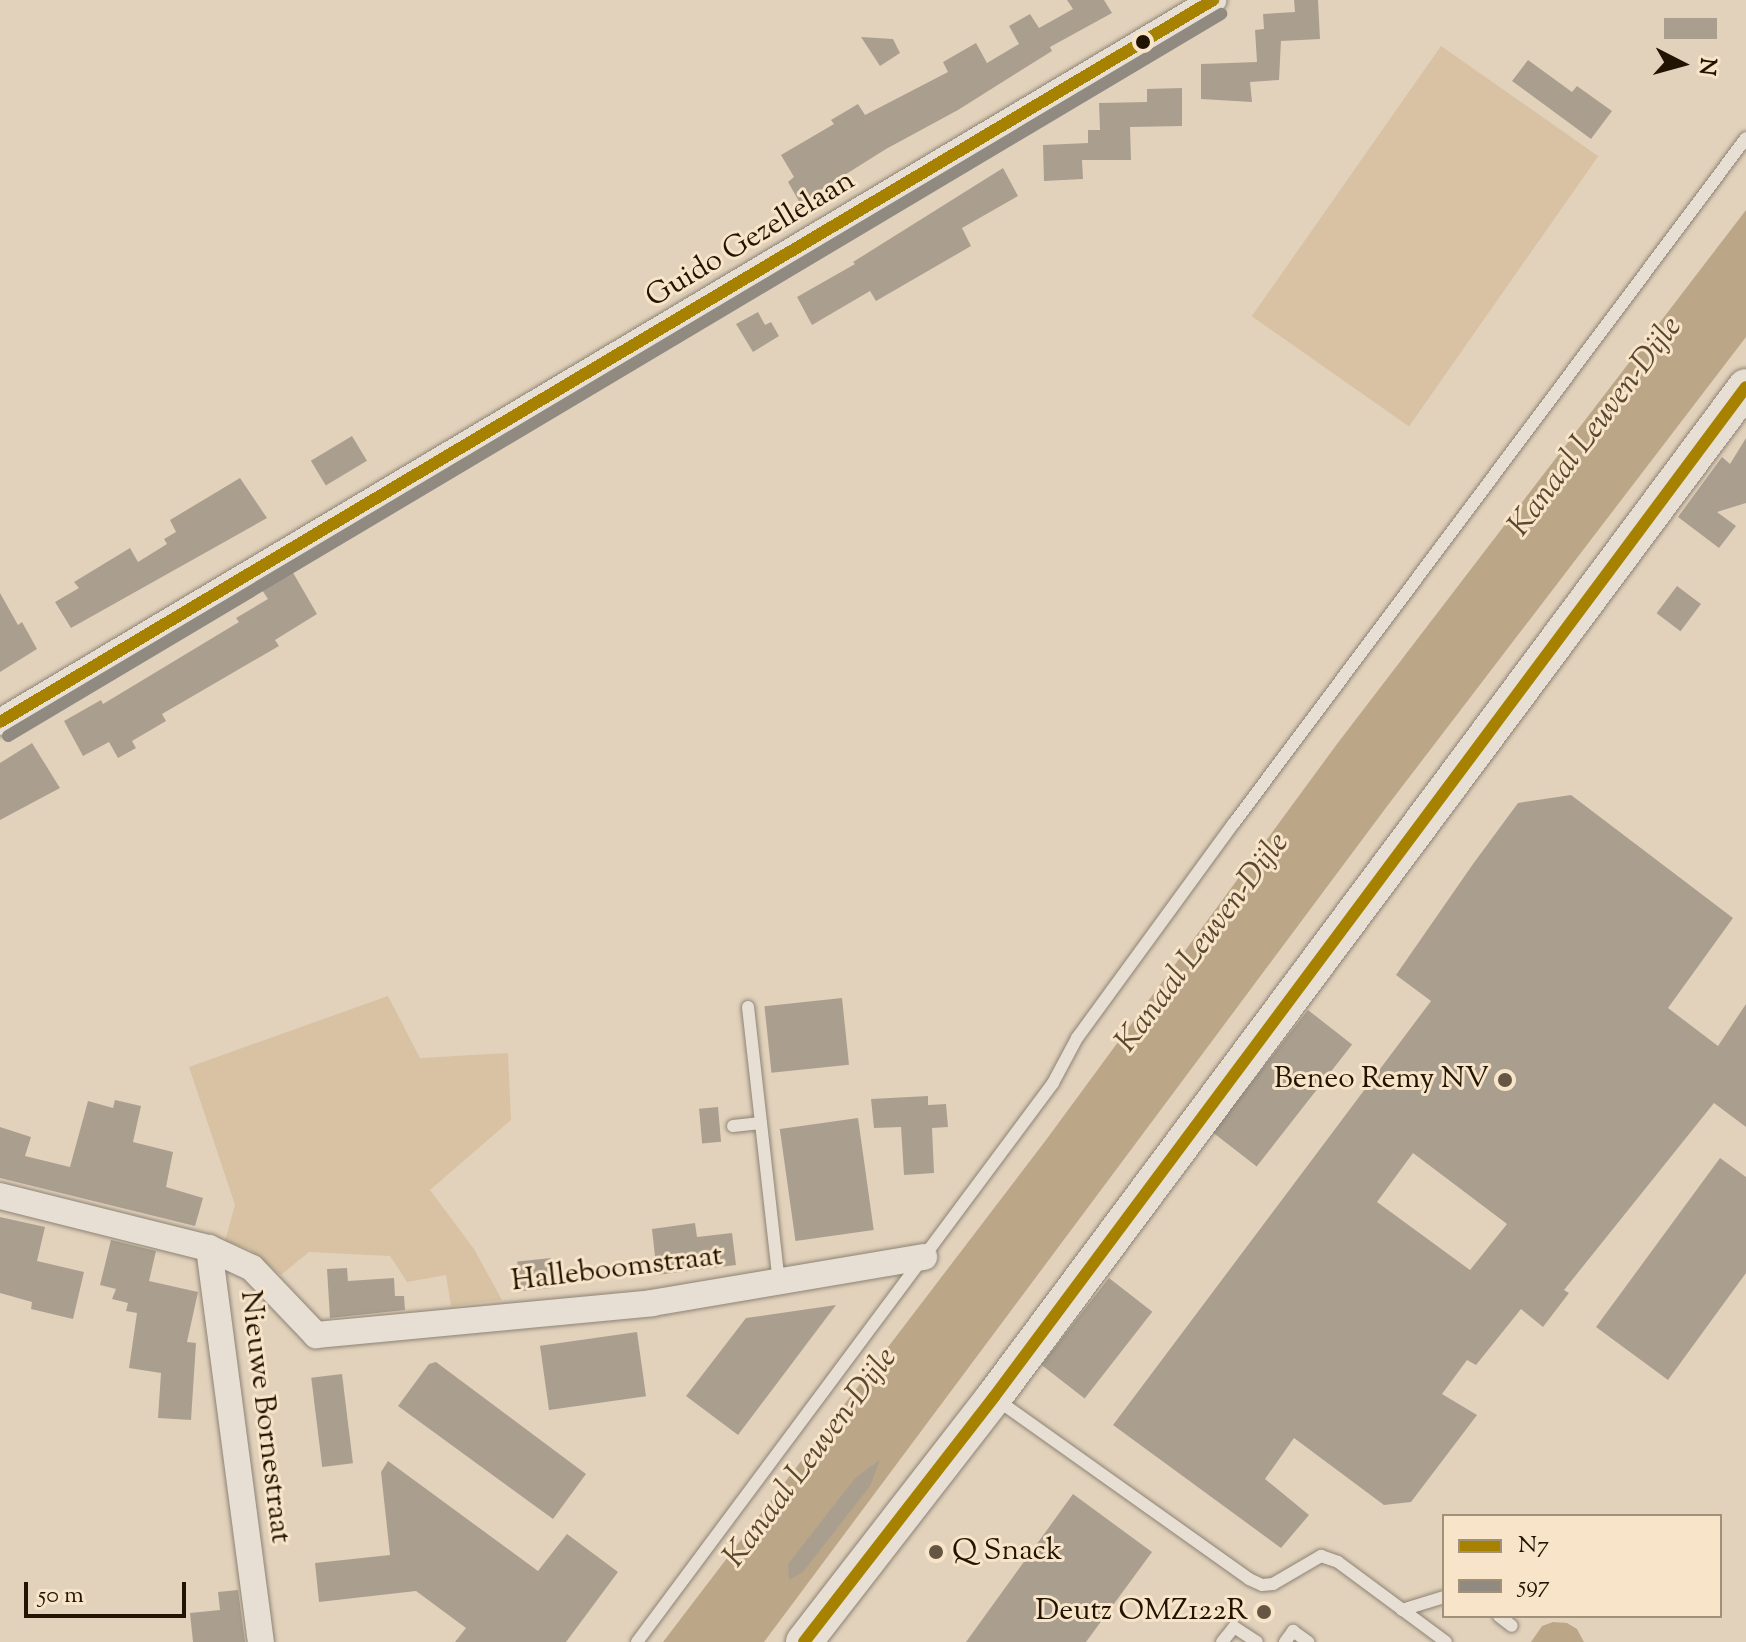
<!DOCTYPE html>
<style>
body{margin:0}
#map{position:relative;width:1746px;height:1642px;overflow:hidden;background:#e2d2bc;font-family:"Sorts Mill Goudy",serif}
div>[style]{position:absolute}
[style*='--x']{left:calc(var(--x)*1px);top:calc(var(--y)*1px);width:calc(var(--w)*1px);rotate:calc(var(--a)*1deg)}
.green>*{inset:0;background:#d8c2a3;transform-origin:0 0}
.water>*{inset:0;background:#bca688}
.building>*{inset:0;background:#aa9f8f;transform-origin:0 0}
.roads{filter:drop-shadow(0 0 2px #8d8374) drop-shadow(0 0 2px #8d8374)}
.lane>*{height:12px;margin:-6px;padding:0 6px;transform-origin:6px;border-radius:6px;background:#e7dfd4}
.street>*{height:26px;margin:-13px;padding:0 13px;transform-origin:13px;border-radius:13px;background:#e7dfd4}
.secondary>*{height:36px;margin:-18px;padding:0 18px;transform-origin:18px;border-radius:18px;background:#e7dfd4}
.bus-1>*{height:12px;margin:-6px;padding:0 6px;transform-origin:6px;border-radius:6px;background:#a78201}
.bus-2>*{height:12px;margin:-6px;padding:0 6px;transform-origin:6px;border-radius:6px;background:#908a80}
.dots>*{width:22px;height:22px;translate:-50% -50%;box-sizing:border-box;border:4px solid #f7e4c9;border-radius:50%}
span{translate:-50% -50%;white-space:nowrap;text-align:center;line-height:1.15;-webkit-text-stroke:6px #f7e4c9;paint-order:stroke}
.street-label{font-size:30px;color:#221402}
.poi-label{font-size:30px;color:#221402}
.right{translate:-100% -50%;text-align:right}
.left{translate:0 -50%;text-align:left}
.water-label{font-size:32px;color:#59472f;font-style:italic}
.legend{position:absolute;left:1442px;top:1514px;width:280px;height:104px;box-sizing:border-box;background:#f7e4c9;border:2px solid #a29179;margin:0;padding:10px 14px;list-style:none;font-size:24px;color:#221402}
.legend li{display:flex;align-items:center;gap:16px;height:40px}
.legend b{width:40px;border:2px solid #a29179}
.north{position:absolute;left:1642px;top:24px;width:80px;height:80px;-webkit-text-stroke:6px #f7e4c9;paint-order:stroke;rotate:96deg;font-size:22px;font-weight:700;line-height:32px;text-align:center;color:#221402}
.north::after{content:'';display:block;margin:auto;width:28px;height:36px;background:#221402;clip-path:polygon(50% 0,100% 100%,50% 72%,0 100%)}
.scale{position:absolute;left:24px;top:1582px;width:162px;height:36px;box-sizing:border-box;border:4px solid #221402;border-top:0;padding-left:10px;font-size:24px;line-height:28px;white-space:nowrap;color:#221402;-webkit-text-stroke:6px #f7e4c9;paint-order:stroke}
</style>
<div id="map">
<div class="green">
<div style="left:1441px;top:46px;width:192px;height:330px;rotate:35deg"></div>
<div style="clip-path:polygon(388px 996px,420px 1058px,508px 1053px,511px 1120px,430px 1190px,474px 1249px,502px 1300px,451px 1306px,446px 1275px,407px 1282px,390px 1256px,309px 1252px,281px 1275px,249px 1249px,225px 1241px,235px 1205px,189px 1067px)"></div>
</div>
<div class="water">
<div style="clip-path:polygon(1746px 210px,1746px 337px,1388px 805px,764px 1642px,663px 1642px,1046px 1140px,1337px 744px)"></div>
<div style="clip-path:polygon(1553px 1622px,1567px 1623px,1577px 1629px,1584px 1642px,1531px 1642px,1542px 1626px)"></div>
</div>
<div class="building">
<div style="clip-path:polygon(1067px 0,1104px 0,1112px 13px,1050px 47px,1052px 51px,958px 110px,886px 149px,800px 203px,788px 182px,794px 177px,781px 155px,834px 124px,831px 120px,858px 104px,865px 115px,948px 72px,943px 62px,976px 43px,987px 63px,1019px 44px,1009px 26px,1030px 14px,1039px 28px,1073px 9px)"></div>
<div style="clip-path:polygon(1294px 0,1318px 0,1320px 39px,1281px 41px,1279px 80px,1250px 82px,1252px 102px,1201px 99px,1201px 64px,1257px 62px,1255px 30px,1264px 29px,1263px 14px,1295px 12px)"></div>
<div style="left:1717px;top:18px;width:21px;height:53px;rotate:90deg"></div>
<div style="clip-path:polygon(861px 37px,893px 39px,900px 53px,880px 66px)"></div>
<div style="clip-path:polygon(1528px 60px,1572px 92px,1577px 86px,1612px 111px,1591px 139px,1512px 81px)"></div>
<div style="clip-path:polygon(1182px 88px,1182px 126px,1130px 127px,1131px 160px,1082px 160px,1083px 179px,1044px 181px,1043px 145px,1088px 143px,1088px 130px,1100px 130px,1099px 103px,1147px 102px,1147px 89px)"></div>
<div style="clip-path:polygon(1003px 168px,1018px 196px,962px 228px,971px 246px,876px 301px,870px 291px,812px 325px,797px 297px,855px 264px,853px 262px)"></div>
<div style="clip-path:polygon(758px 312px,765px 325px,771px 322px,779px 336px,753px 352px,736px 324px)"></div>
<div style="left:352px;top:436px;width:29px;height:48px;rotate:59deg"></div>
<div style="clip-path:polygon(1746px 438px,1746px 503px,1717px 512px,1736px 526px,1719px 548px,1678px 517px,1722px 457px,1730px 464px)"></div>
<div style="clip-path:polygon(240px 478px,267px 518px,71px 628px,55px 602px,79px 588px,74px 582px,130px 548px,138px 562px,167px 544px,164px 539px,176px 532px,170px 520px)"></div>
<div style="clip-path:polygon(292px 571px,317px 614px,275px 640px,279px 646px,162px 714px,166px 721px,132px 741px,136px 748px,118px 758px,109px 742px,83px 756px,64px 721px,101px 700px,103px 704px,239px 622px,236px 618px,268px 599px,262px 590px)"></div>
<div style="left:1677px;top:586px;width:30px;height:34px;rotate:37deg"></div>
<div style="clip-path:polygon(0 593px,18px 625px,22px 622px,37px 649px,0 672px)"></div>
<div style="clip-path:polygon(32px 743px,60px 788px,0 820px,0 763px)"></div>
<div style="clip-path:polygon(evenodd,1571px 795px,1733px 918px,1668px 1008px,1718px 1046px,1746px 1004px,1746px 1127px,1714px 1103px,1564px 1290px,1569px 1293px,1543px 1327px,1521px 1309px,1476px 1365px,1467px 1360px,1442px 1394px,1477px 1415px,1411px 1502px,1384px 1505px,1294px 1438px,1265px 1479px,1309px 1515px,1281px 1548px,1113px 1425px,1431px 1001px,1396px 975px,1473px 864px,1518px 803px,1571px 795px,1413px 1153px,1507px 1224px,1470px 1270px,1377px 1202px,1413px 1153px)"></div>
<div style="left:842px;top:998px;width:67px;height:78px;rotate:84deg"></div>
<div style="left:1308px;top:1010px;width:56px;height:155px;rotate:38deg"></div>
<div style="clip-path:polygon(928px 1096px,928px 1105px,946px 1104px,948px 1127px,932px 1128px,934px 1173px,904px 1175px,901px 1127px,874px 1128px,871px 1099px)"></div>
<div style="clip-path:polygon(115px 1100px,141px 1106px,133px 1142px,173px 1152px,166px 1187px,203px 1198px,195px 1226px,0 1178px,0 1127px,31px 1137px,25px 1156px,70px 1167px,88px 1101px,113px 1108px)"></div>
<div style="left:718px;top:1107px;width:35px;height:19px;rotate:85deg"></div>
<div style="left:858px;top:1118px;width:113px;height:79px;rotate:82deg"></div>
<div style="clip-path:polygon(1720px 1158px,1746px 1177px,1746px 1273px,1668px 1380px,1596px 1327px)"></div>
<div style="clip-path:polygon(0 1217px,45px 1227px,37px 1261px,84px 1272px,73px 1319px,31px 1309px,32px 1302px,0 1293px)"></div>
<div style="clip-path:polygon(695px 1223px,697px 1237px,732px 1233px,736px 1265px,657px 1275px,652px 1229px)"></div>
<div style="clip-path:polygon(111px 1240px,156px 1251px,149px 1281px,198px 1292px,187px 1342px,196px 1343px,191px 1420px,158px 1418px,161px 1373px,129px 1368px,137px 1313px,126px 1311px,128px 1303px,112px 1299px,116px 1289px,100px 1285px)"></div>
<div style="left:551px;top:1258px;width:30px;height:34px;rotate:84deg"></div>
<div style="clip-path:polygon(347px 1268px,348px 1281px,394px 1278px,395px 1296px,404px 1296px,405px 1310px,330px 1318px,327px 1269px)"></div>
<div style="left:1109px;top:1278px;width:55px;height:110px;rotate:38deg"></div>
<div style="clip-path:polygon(836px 1305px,738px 1435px,686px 1396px,746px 1318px)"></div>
<div style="left:637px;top:1332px;width:65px;height:98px;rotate:82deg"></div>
<div style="clip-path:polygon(436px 1362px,586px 1474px,553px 1519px,398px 1406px,429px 1364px)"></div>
<div style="left:342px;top:1374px;width:90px;height:31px;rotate:83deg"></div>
<div style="clip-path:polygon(880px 1460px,870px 1486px,803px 1572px,789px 1580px,788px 1564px,856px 1477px)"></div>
<div style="clip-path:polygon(388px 1461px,538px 1571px,567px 1534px,618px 1572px,566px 1642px,455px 1642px,466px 1628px,416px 1591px,319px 1602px,315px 1563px,390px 1555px,381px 1472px)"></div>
<div style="clip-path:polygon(1073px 1494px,1152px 1552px,1086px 1642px,966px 1642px)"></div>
<div style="clip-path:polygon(238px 1590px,245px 1642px,193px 1642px,190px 1613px,220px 1610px,218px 1592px)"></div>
</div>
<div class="roads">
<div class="lane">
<div style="--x:748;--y:1007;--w:277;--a:83.6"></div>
<div style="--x:733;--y:1126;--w:28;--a:-6"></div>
<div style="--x:996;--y:1399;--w:310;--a:35.4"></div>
<div style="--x:1249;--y:1579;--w:14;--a:25"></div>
<div style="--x:1262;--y:1585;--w:11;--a:-5"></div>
<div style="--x:1273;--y:1584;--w:56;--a:-30.3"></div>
<div style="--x:1321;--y:1556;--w:18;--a:19"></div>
<div style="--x:1338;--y:1562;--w:134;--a:36.5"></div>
<div style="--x:1402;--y:1610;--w:44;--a:-17.2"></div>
<div style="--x:1499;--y:1616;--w:16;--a:38"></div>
<div style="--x:637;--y:1642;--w:697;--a:-53.34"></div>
<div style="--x:1053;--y:1083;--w:51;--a:-61.9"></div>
<div style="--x:1077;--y:1038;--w:266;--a:-53.9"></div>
<div style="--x:1234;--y:823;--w:855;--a:-53.22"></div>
<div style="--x:1222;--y:1642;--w:19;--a:-51"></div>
<div style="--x:1234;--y:1627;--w:27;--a:33"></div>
<div style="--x:1285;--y:1642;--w:14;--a:-54"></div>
<div style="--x:1293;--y:1631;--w:19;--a:36"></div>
</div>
<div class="street">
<div style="--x:0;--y:722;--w:1412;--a:-30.76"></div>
<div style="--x:0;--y:1196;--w:215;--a:14"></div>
<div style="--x:209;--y:1248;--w:47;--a:24.9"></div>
<div style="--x:252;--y:1268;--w:93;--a:46.3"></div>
<div style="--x:316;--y:1335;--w:338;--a:-5.4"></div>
<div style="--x:652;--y:1303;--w:276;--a:-9.6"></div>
<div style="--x:209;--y:1248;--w:397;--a:82.5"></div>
</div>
<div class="secondary">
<div style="--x:804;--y:1642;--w:310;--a:-52.2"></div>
<div style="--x:994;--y:1397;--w:1259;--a:-53.33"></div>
</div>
</div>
<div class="bus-1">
<div style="--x:0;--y:722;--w:1412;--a:-30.76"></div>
<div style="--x:804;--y:1642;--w:310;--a:-52.2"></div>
<div style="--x:994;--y:1397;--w:1259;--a:-53.33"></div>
</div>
<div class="bus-2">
<div style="--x:8;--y:736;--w:1412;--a:-30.76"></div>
</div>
<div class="dots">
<div style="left:1143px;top:42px;background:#221402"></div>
<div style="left:1505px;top:1080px;background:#655643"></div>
<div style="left:936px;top:1552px;background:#655643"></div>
<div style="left:1264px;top:1612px;background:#655643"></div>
</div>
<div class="street-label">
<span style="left:751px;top:240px;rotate:-31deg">Guido Gezellelaan</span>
<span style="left:617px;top:1270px;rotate:-7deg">Halleboomstraat</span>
<span style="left:264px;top:1417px;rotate:83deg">Nieuwe Bornestraat</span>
</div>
<div class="poi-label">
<span class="right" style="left:1489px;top:1080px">Beneo Remy NV</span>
<span class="left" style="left:952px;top:1552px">Q Snack</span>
<span class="right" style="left:1248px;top:1612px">Deutz OMZ122R</span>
</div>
<div class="water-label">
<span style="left:1596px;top:427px;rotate:-53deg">Kanaal Leuven-Dijle</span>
<span style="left:1203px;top:943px;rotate:-53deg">Kanaal Leuven-Dijle</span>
<span style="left:811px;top:1458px;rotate:-53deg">Kanaal Leuven-Dijle</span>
</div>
<ul class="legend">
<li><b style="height:10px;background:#a78201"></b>N7</li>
<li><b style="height:10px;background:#908a80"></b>597</li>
</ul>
<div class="north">N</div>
<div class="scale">50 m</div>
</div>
